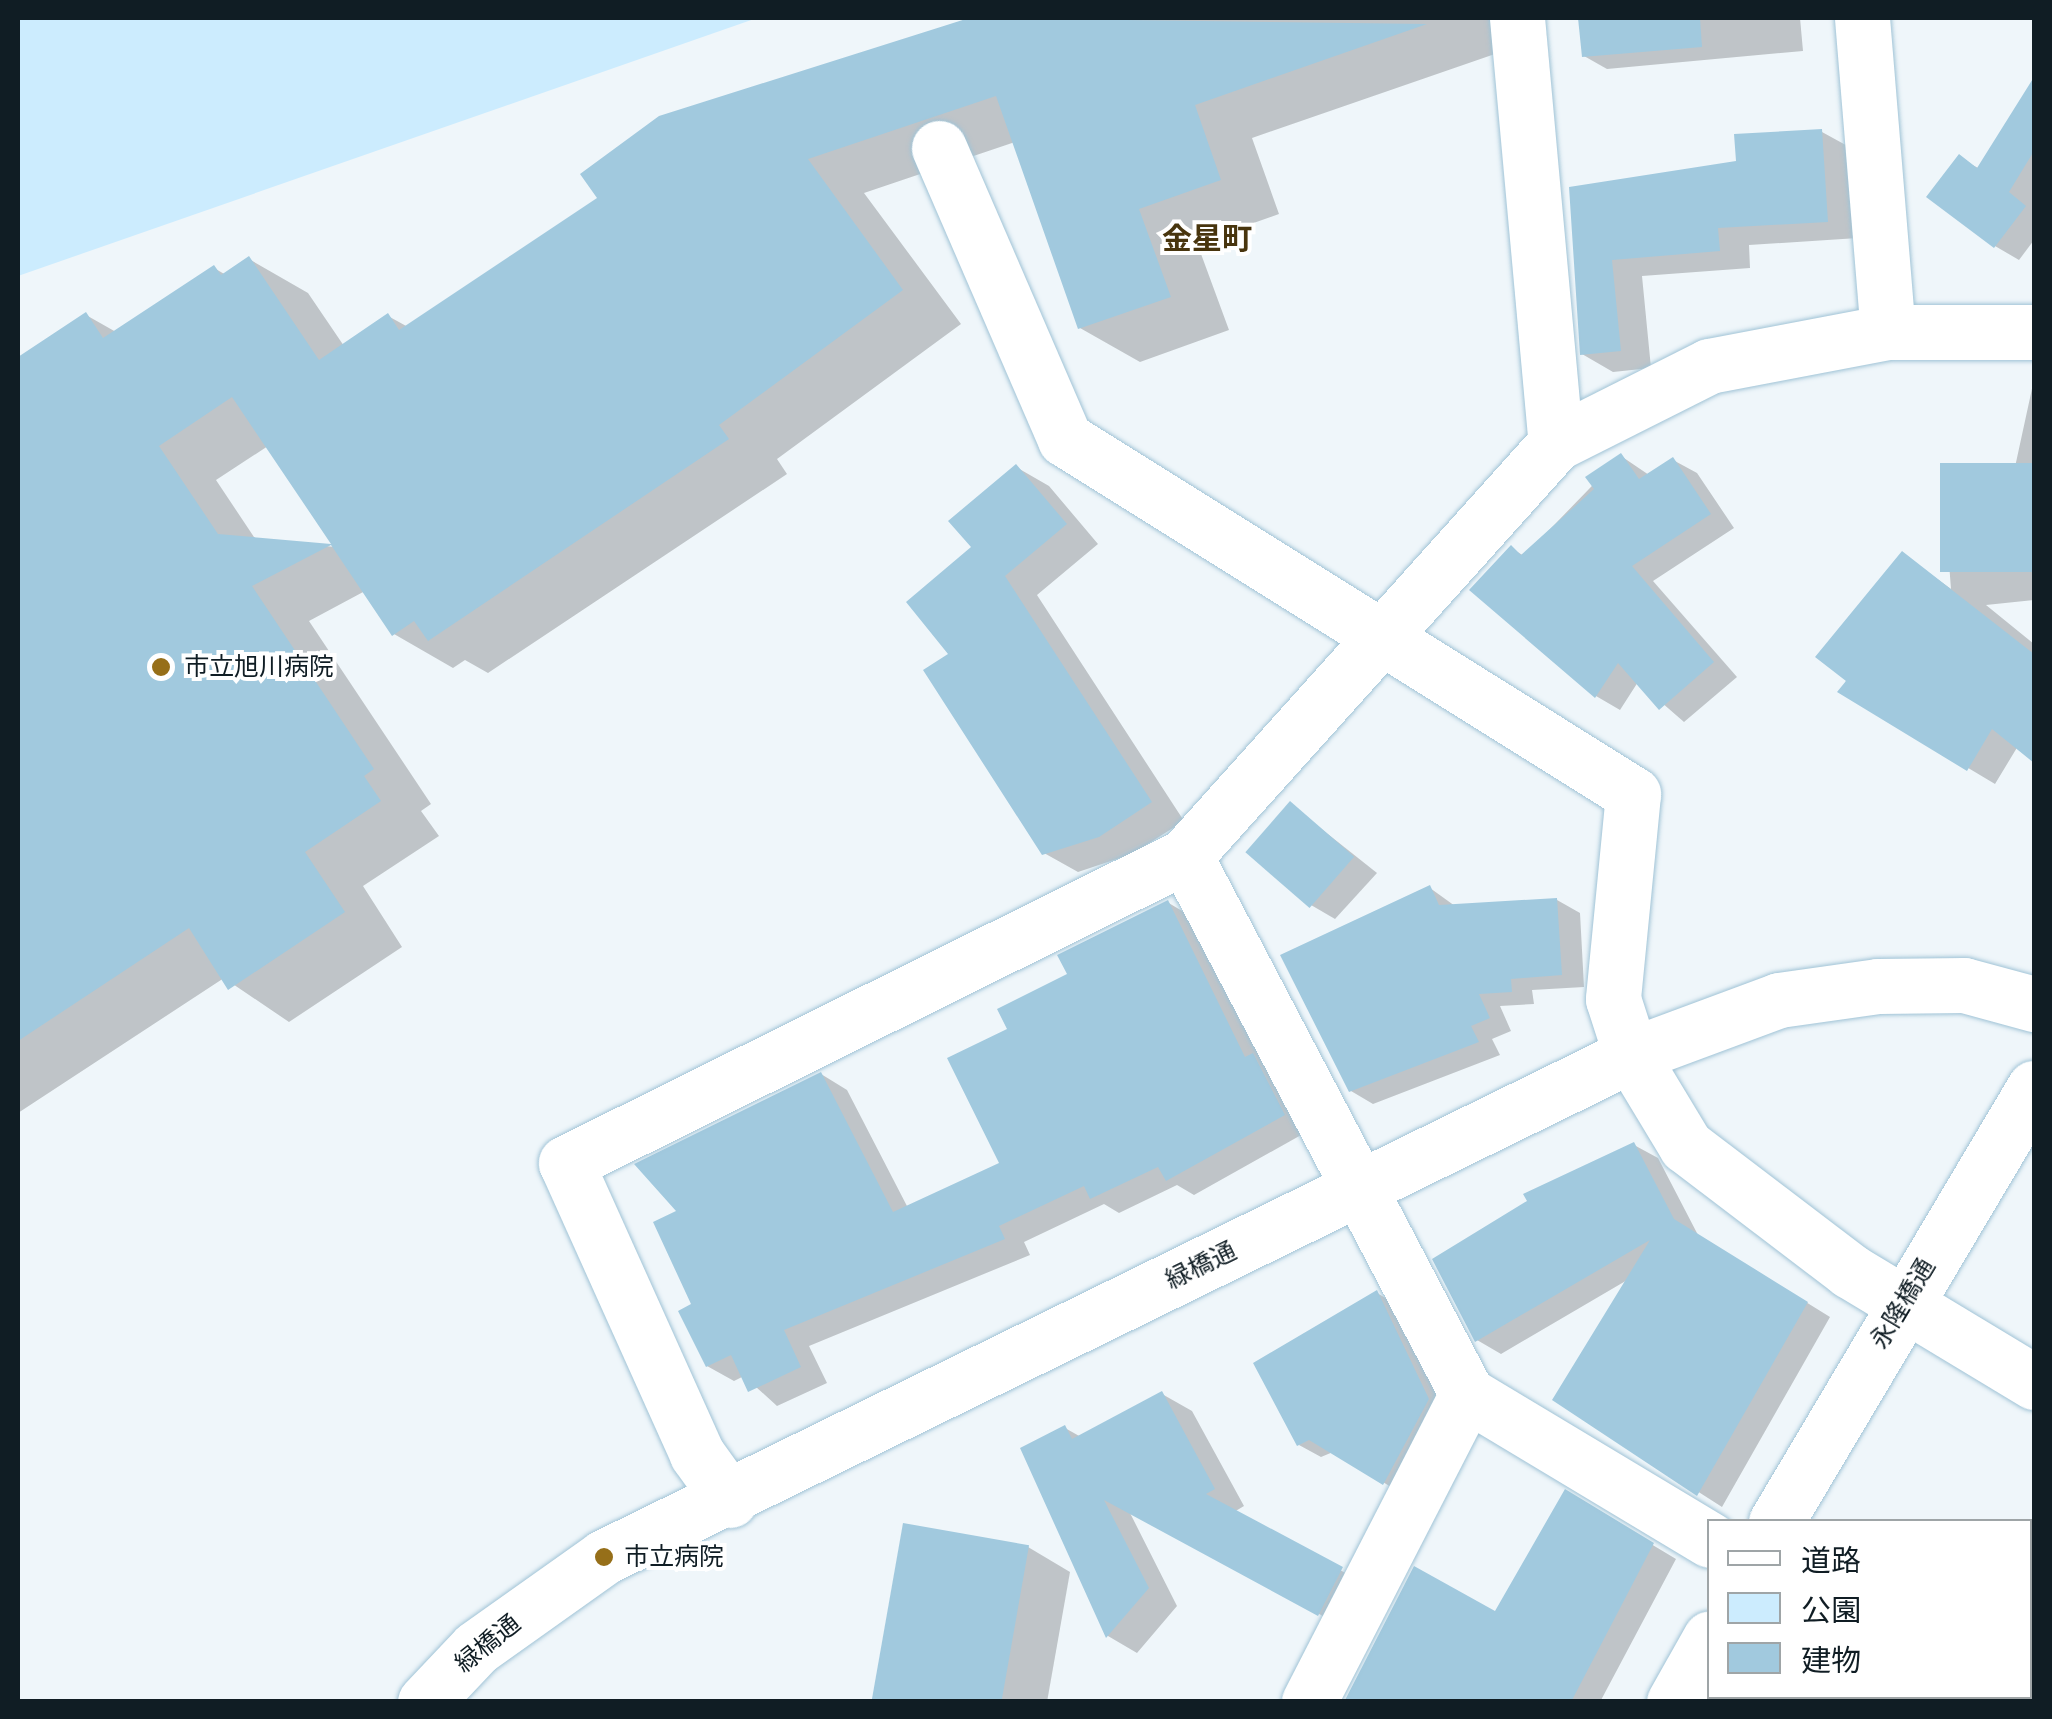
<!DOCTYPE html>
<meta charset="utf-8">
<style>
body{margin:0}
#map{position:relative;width:2052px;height:1719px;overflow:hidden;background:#eff6fa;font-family:Roboto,"Noto Sans JP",sans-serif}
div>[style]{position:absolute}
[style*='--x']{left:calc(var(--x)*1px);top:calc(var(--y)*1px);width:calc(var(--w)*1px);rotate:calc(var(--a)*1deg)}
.green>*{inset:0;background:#ccecfe}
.shadow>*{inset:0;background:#0003;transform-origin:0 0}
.building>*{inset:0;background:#a1c9de;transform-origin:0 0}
.roads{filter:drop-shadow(0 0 2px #a0c3d6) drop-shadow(0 0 2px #a0c3d6)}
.minor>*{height:55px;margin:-27.5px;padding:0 27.5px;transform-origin:27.5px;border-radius:27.5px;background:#fff}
.tertiary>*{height:55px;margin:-27.5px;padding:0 27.5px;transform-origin:27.5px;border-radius:27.5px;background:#fff}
.dots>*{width:28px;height:28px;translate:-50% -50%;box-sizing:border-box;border:5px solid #fff;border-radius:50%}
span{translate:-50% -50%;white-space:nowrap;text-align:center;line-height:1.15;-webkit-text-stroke:8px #fff;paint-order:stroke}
.poi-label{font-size:25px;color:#101d24}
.left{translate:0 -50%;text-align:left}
.street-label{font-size:25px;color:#101d24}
.quarter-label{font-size:30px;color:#48350e;font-weight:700}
.frame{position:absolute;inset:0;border:20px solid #101d24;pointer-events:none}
.legend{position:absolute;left:1707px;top:1519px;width:325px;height:180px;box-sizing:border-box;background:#fff;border:2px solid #9fa5a7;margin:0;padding:12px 18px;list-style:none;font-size:30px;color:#101d24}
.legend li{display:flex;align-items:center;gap:20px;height:50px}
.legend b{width:50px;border:2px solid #9fa5a7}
</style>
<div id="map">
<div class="green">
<div style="clip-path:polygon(18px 18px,757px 18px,18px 276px)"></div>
</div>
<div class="shadow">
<div style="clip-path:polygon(evenodd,971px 18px,1541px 18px,1547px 36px,1252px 138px,1279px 214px,1197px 243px,1229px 330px,1140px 362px,1080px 328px,1015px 142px,864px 193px,961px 324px,777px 459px,787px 474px,488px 673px,465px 660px,453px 668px,394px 634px,365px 591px,309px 621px,431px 804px,421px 811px,439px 836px,363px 886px,402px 947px,289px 1022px,224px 978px,18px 1113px,18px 360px,86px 315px,116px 332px,214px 268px,226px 275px,249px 259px,308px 293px,344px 346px,388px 316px,408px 327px,601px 198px,660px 118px,971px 18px,268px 446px,336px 547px,256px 540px,216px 480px,268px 446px)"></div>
<div style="clip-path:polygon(1581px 18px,1800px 18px,1803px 51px,1607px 69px,1584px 56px)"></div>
<div style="clip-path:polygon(2017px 109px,2034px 119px,2034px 240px,2019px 260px,1995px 246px,1959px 158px,1980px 169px)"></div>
<div style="clip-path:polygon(1822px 132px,1853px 149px,1858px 238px,1749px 245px,1750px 268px,1642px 276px,1651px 368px,1613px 372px,1582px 354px,1572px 189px,1738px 163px)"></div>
<div style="clip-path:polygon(2033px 384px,2034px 600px,1986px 605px,2034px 644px,2034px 760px,2018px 746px,1995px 784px,1841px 692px,1903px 554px,1951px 589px,1942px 472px,2015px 467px)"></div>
<div style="clip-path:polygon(1621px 456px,1649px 475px,1673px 460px,1697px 473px,1734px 528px,1653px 581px,1737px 677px,1684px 722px,1638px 682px,1620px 710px,1596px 696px,1511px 548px,1524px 556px)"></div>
<div style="clip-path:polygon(1016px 467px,1049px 486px,1098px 544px,1037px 595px,1184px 821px,1132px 854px,1078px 872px,1044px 853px,952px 654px,974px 548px)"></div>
<div style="clip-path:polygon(1290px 804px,1377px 873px,1335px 919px,1311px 905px)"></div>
<div style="clip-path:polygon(1430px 888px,1455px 906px,1557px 900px,1580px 913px,1584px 987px,1532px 990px,1534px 1004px,1500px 1006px,1511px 1031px,1492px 1039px,1500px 1055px,1373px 1104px,1351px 1091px)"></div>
<div style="clip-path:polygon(1167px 902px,1194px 918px,1310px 1130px,1194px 1195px,1177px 1185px,1119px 1213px,1104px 1204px,1024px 1242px,1030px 1255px,809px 1346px,827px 1383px,777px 1406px,744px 1376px,734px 1381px,707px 1366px,680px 1212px,821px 1074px,847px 1090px,908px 1208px,1003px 1164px,1010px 1030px)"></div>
<div style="clip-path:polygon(1634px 1145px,1658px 1158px,1698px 1235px,1830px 1317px,1722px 1507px,1555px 1400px,1629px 1279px,1501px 1354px,1477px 1340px)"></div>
<div style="clip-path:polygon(1377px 1293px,1399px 1306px,1450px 1413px,1406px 1496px,1333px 1452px,1321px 1457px,1299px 1445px)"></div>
<div style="clip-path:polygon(1162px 1394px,1192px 1411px,1244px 1506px,1234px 1512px,1371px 1587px,1349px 1630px,1130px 1513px,1177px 1606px,1137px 1653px,1108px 1636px,1065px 1428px,1081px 1437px)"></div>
<div style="clip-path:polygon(1566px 1493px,1676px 1559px,1600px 1702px,1347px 1702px,1496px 1615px)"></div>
<div style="clip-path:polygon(1028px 1547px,1070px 1572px,1047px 1702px,874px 1702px)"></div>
<div style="left:2030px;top:1571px;width:4px;height:79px;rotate:27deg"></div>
<div style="clip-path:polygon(1784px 1696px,1792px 1702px,1776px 1702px)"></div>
<div style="clip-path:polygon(1836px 1696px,1867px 1696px,1876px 1702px,1833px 1702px)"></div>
</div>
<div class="building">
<div style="clip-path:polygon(evenodd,969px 18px,1427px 24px,1195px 105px,1221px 180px,1139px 209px,1171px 297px,1078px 329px,996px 96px,808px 159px,903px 290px,719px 425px,729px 439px,428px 641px,414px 621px,392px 636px,331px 545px,252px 586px,374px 769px,364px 776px,381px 801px,305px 852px,345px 912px,228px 990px,189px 928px,18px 1041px,18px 357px,86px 312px,103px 338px,214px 265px,221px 275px,249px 256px,319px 360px,388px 313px,399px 330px,597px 198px,580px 174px,659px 116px,969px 18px,232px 397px,331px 544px,218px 534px,159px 446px,232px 397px)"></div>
<div style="clip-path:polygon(1578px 18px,1700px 18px,1702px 47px,1582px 57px)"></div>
<div style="clip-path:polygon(2034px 77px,2034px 151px,2009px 192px,2026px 206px,1994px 248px,1926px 197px,1959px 154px,1977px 168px)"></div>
<div style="clip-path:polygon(1822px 129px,1828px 222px,1718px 228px,1720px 251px,1612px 260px,1621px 351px,1580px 355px,1569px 187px,1736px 161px,1734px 134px)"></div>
<div style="clip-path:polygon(1621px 453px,1639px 479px,1673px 457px,1711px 514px,1632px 566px,1714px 662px,1659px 710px,1618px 663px,1595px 698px,1469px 590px,1511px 545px,1521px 555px,1594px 489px,1585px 477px)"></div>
<div style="left:2034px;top:463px;width:109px;height:94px;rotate:90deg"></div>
<div style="clip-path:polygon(1016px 464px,1067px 524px,1005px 576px,1152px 802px,1099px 837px,1042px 855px,923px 670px,948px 654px,906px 602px,971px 547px,948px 521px)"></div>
<div style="clip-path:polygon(1902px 551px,2034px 654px,2034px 763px,1992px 729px,1967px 771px,1837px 692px,1846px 681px,1815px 657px)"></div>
<div style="left:1290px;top:801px;width:85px;height:68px;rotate:41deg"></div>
<div style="clip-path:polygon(1430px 885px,1439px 905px,1557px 898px,1562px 975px,1511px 979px,1512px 992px,1479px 994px,1490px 1018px,1471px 1026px,1479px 1042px,1349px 1092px,1280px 955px)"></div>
<div style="clip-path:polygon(1168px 900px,1245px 1057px,1253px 1053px,1285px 1115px,1166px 1181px,1158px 1167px,1090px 1199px,1084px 1186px,999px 1226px,1005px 1239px,784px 1330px,801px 1367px,748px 1392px,731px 1355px,706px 1367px,678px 1311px,691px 1304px,653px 1222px,676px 1211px,634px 1164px,821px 1072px,893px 1212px,999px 1163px,947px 1058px,1007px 1029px,997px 1009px,1067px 974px,1057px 955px)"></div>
<div style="clip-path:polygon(1634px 1142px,1674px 1219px,1808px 1302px,1697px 1496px,1552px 1400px,1650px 1240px,1475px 1342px,1432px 1259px,1527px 1201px,1523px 1194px)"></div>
<div style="clip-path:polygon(1377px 1290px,1429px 1399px,1383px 1485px,1309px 1440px,1297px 1446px,1253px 1363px)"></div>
<div style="clip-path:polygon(1162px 1391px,1215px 1489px,1206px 1494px,1343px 1567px,1318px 1616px,1104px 1500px,1149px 1588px,1106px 1638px,1020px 1448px,1065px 1425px,1072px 1439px)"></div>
<div style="clip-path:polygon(1565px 1489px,1654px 1543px,1571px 1702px,1344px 1702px,1414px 1566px,1495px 1611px)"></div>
<div style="left:903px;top:1523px;width:128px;height:182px;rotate:10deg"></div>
</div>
<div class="roads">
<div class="minor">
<div style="--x:1517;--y:18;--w:427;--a:84.8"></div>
<div style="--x:1862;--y:18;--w:315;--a:85.3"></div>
<div style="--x:939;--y:148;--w:317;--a:66.6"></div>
<div style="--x:1065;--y:439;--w:670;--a:32.01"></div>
<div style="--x:1633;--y:794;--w:206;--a:95.6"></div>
<div style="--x:1613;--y:999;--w:59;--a:72.2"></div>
<div style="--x:1631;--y:1055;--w:106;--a:58.9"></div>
<div style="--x:1686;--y:1146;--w:206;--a:37.3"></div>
<div style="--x:1850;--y:1271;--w:215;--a:31.1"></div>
<div style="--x:1185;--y:856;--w:607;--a:62.34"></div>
<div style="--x:1467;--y:1394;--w:346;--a:117.2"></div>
<div style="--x:1467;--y:1394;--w:283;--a:31"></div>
<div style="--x:730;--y:1500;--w:57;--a:-125.7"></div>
<div style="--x:697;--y:1454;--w:319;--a:-114.2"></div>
<div style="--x:566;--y:1163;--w:691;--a:-26.38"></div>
<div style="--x:1185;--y:856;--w:555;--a:-48.07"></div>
<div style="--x:1556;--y:443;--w:171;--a:-26.7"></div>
<div style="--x:1709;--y:366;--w:182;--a:-10.8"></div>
<div style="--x:1888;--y:332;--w:146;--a:0"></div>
<div style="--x:1984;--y:1696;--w:11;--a:34"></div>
</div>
<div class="tertiary">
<div style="--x:1776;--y:1522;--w:505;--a:-59.27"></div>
<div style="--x:425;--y:1702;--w:74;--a:-46.6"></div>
<div style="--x:476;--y:1648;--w:157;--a:-35.4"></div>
<div style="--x:604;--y:1557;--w:1143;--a:-26.05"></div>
<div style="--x:1631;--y:1055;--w:158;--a:-20.4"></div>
<div style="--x:1779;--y:1000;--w:100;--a:-8"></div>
<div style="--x:1878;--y:986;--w:86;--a:-0.7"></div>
<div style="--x:1964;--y:985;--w:73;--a:15.2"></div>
<div style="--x:1674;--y:1702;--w:73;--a:-60.6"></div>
</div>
</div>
<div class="dots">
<div style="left:161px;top:667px;background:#966f19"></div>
<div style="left:604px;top:1557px;background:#966f19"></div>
</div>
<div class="poi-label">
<span class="left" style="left:184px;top:667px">市立旭川病院</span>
<span class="left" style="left:624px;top:1557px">市立病院</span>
</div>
<div class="street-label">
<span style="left:1201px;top:1266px;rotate:-26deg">緑橋通</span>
<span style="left:1903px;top:1304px;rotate:-59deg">永隆橋通</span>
<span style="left:488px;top:1644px;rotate:-39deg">緑橋通</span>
</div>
<div class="quarter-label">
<span style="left:1207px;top:239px">金星町</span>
</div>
<div class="frame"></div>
<ul class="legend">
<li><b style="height:12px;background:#fff"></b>道路</li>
<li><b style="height:28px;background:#ccecfe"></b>公園</li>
<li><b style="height:28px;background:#a1c9de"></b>建物</li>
</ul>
</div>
